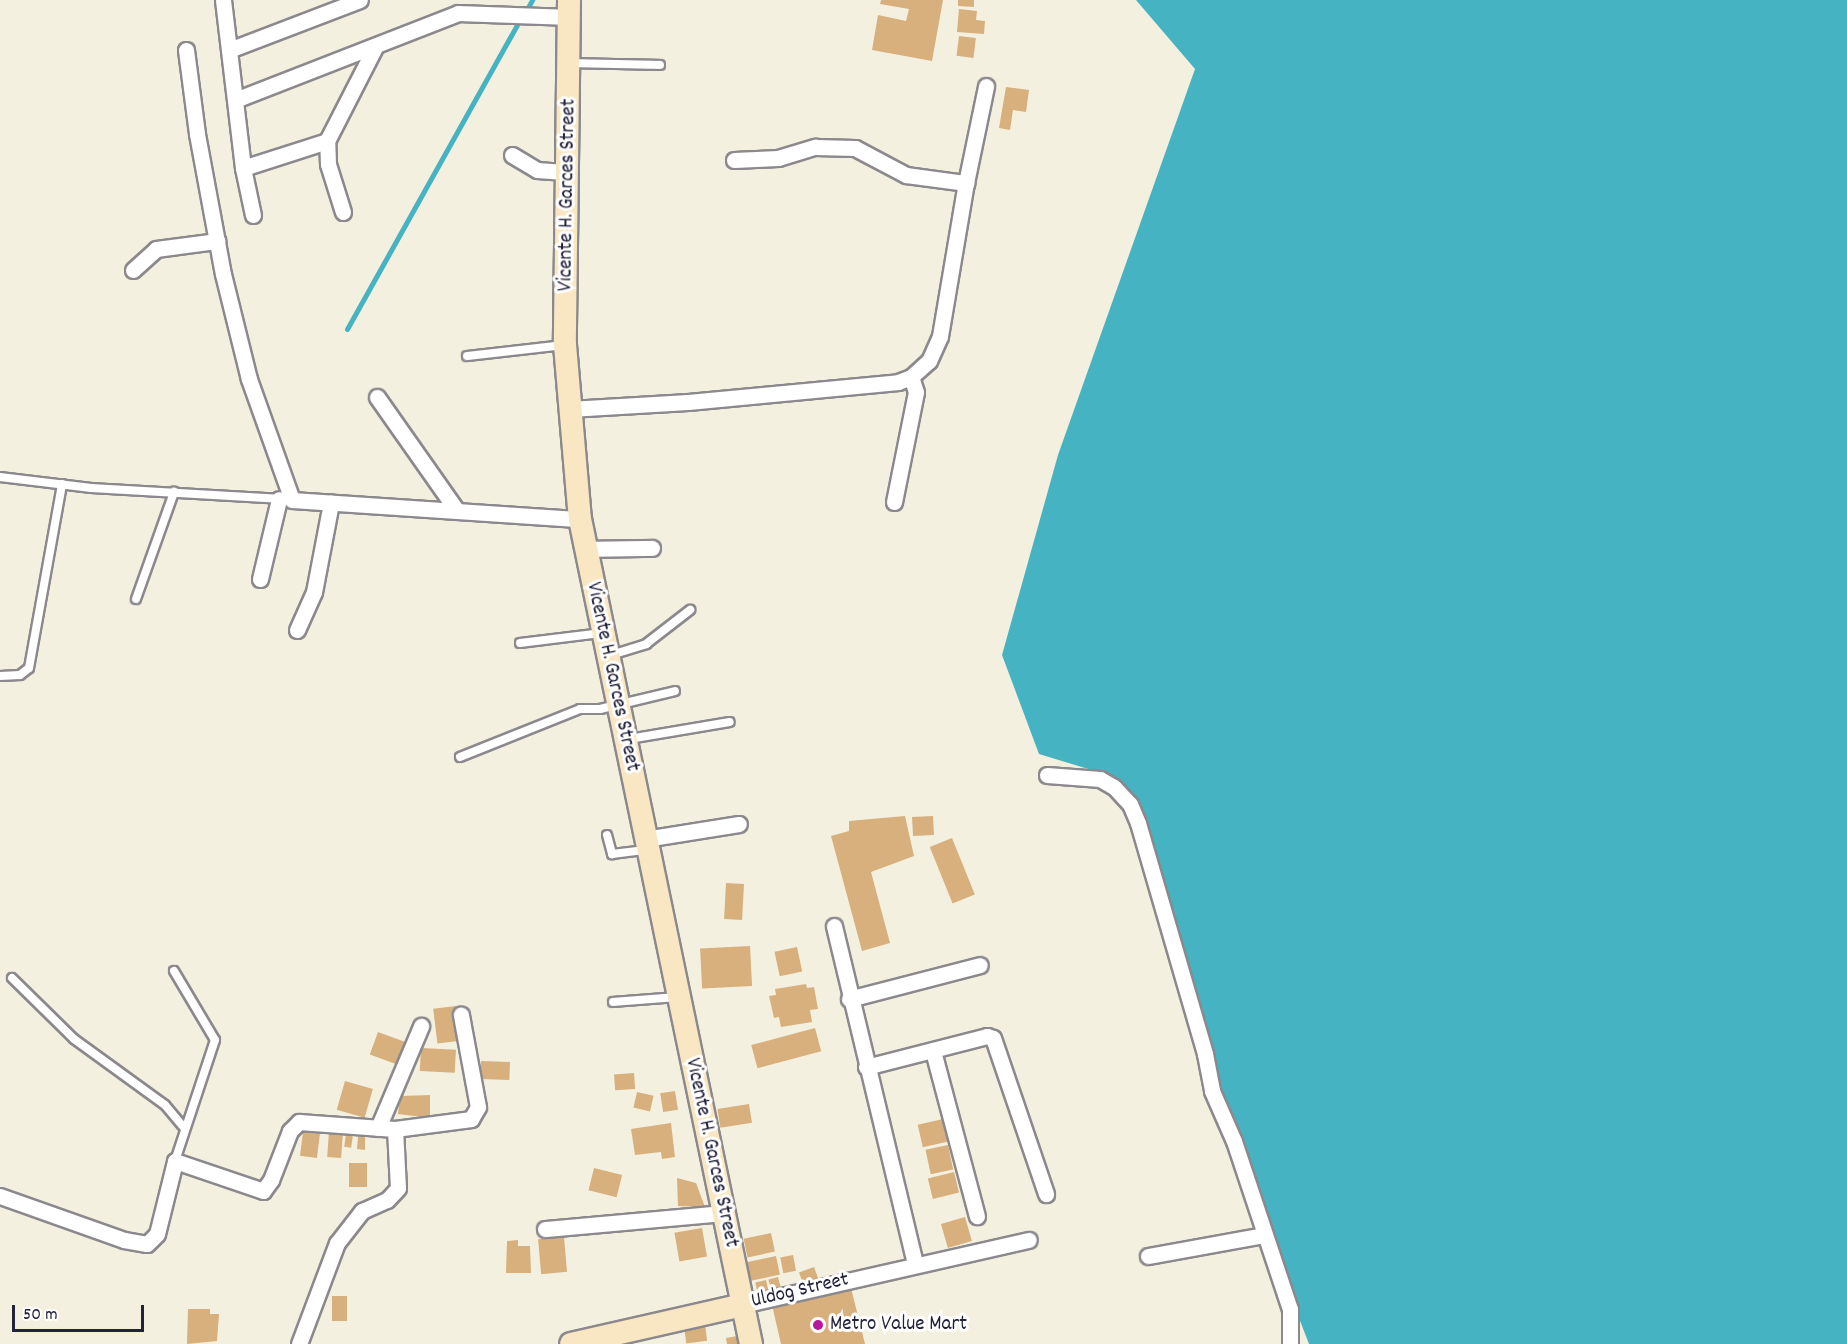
<!DOCTYPE html>
<html>
<head>
<meta charset="utf-8">
<style>
  body { margin:0 }
  #map { position:relative; width:1847px; height:1344px; overflow:hidden; background:#f4f0df; font-family:Dekko,sans-serif }
  div>[style] { position:absolute }
  .water>* { inset:0; background:#45b3c1 }
  .stream>* { height:5px; margin:-2.5px; padding:0 2.5px; transform-origin:2.5px; border-radius:2.5px; background:#45b3c1 }
  .building>* { inset:0; background:#d7b07d; transform-origin:0 0 }
  .roads { filter:drop-shadow(2px 0 #8b898d) drop-shadow(-2px 0 #8b898d) drop-shadow(0 2px #8b898d) drop-shadow(0 -2px #8b898d) }
  .lane>* { height:8px; margin:-4px; padding:0 4px; transform-origin:4px; border-radius:4px; background:#fff }
  .street>* { height:15px; margin:-7.5px; padding:0 7.5px; transform-origin:7.5px; border-radius:7.5px; background:#fff }
  .secondary>* { height:22px; margin:-11px; padding:0 11px; transform-origin:11px; border-radius:11px; background:#f9e7c3 }
  .dots>* { width:16px; height:16px; translate:-50% -50%; box-sizing:border-box; border:3px solid #fff; border-radius:50% }
  span { translate:-50% -50%; white-space:nowrap; text-align:center; line-height:1.15; -webkit-text-stroke:6px #fff; paint-order:stroke }
  .street-label { font-size:21px; color:#22223b }
  .poi-label { font-size:21px; color:#22223b }
  .left { translate:0 -50%; text-align:left }
  .scale { position:absolute; left:12px; top:1305px; width:132px; height:27px; box-sizing:border-box; border:3px solid #22223b; border-top:0; padding-left:8px; font-size:18px; line-height:21px; white-space:nowrap; color:#22223b; -webkit-text-stroke:4px #fff; paint-order:stroke }
</style>
</head>
<body>
<div id="map">
  <div class="water">
    <i style="clip-path:polygon(1136px 0,1847px 0,1847px 1344px,1309px 1344px,1253px 1199px,1239px 1129px,1212px 1083px,1141px 809px,1108px 775px,1039px 754px,1002px 655px,1058px 455px,1195px 69px)"></i>
  </div>
  <div class="stream">
    <i style="left:526px;top:11px;width:13px;rotate:-61deg"></i>
    <i style="left:347px;top:329px;width:348px;rotate:-60.8deg"></i>
  </div>
  <div class="building">
    <i style="clip-path:polygon(881px 0,943px 0,932px 61px,872px 50px,878px 15px,906px 21px,909px 9px,880px 4px)"></i>
    <i style="clip-path:polygon(958px 0,974px 0,974px 7px,958px 6px)"></i>
    <i style="clip-path:polygon(959px 9px,977px 11px,976px 20px,985px 21px,984px 34px,957px 32px)"></i>
    <i style="left:959px;top:36px;width:17px;height:20px;rotate:7deg"></i>
    <i style="clip-path:polygon(1006px 87px,1029px 90px,1026px 112px,1013px 110px,1010px 130px,999px 128px)"></i>
    <i style="clip-path:polygon(905px 816px,914px 856px,871px 872px,890px 943px,862px 951px,831px 836px,849px 831px,849px 821px)"></i>
    <i style="left:933px;top:816px;width:19px;height:21px;rotate:87deg"></i>
    <i style="left:952px;top:838px;width:61px;height:24px;rotate:68deg"></i>
    <i style="left:726px;top:883px;width:18px;height:36px;rotate:3deg"></i>
    <i style="left:750px;top:946px;width:40px;height:50px;rotate:87deg"></i>
    <i style="left:797px;top:947px;width:25px;height:23px;rotate:78deg"></i>
    <i style="clip-path:polygon(806px 984px,807px 988px,814px 987px,818px 1009px,810px 1010px,812px 1022px,781px 1027px,779px 1017px,774px 1018px,769px 996px,776px 995px,775px 989px)"></i>
    <i style="left:456px;top:1006px;width:35px;height:23px;rotate:83deg"></i>
    <i style="left:815px;top:1028px;width:24px;height:66px;rotate:75deg"></i>
    <i style="left:378px;top:1032px;width:29px;height:24px;rotate:20deg"></i>
    <i style="left:421px;top:1048px;width:35px;height:23px;rotate:3deg"></i>
    <i style="left:481px;top:1061px;width:29px;height:18px;rotate:2deg"></i>
    <i style="left:634px;top:1073px;width:16px;height:20px;rotate:86deg"></i>
    <i style="left:345px;top:1081px;width:29px;height:30px;rotate:16deg"></i>
    <i style="left:675px;top:1091px;width:19px;height:15px;rotate:81deg"></i>
    <i style="left:637px;top:1092px;width:17px;height:16px;rotate:13deg"></i>
    <i style="clip-path:polygon(430px 1095px,430px 1118px,398px 1114px,400px 1096px)"></i>
    <i style="left:749px;top:1104px;width:19px;height:32px;rotate:81deg"></i>
    <i style="left:943px;top:1119px;width:23px;height:26px;rotate:77deg"></i>
    <i style="clip-path:polygon(671px 1123px,675px 1157px,662px 1159px,661px 1152px,635px 1155px,631px 1129px)"></i>
    <i style="left:329px;top:1131px;width:14px;height:26px;rotate:4deg"></i>
    <i style="left:303px;top:1132px;width:17px;height:24px;rotate:7deg"></i>
    <i style="left:346px;top:1134px;width:7px;height:13px;rotate:8deg"></i>
    <i style="clip-path:polygon(358px 1137px,365px 1137px,365px 1150px,357px 1149px)"></i>
    <i style="left:948px;top:1145px;width:25px;height:23px;rotate:78deg"></i>
    <i style="left:349px;top:1163px;width:18px;height:24px"></i>
    <i style="left:594px;top:1168px;width:29px;height:23px;rotate:14deg"></i>
    <i style="left:954px;top:1172px;width:21px;height:27px;rotate:76deg"></i>
    <i style="clip-path:polygon(677px 1178px,696px 1183px,705px 1207px,678px 1206px)"></i>
    <i style="left:965px;top:1217px;width:25px;height:25px;rotate:74deg"></i>
    <i style="left:702px;top:1228px;width:29px;height:28px;rotate:80deg"></i>
    <i style="left:771px;top:1233px;width:19px;height:28px;rotate:78deg"></i>
    <i style="left:564px;top:1237px;width:35px;height:26px;rotate:85deg"></i>
    <i style="clip-path:polygon(518px 1240px,518px 1246px,530px 1246px,531px 1273px,506px 1273px,507px 1241px)"></i>
    <i style="left:793px;top:1255px;width:16px;height:13px;rotate:79deg"></i>
    <i style="left:776px;top:1256px;width:19px;height:31px;rotate:78deg"></i>
    <i style="left:814px;top:1267px;width:12px;height:16px;rotate:70deg"></i>
    <i style="left:778px;top:1277px;width:11px;height:10px;rotate:75deg"></i>
    <i style="left:766px;top:1280px;width:13px;height:11px;rotate:77deg"></i>
    <i style="clip-path:polygon(850px 1284px,865px 1344px,781px 1344px,772px 1305px)"></i>
    <i style="left:347px;top:1296px;width:25px;height:15px;rotate:90deg"></i>
    <i style="clip-path:polygon(188px 1309px,210px 1309px,210px 1314px,219px 1314px,217px 1341px,187px 1344px)"></i>
    <i style="left:705px;top:1324px;width:17px;height:21px;rotate:83deg"></i>
    <i style="clip-path:polygon(737px 1336px,738px 1344px,727px 1344px,726px 1338px)"></i>
  </div>
  <div class="roads">
    <div class="lane">
      <i style="left:571px;top:63px;width:89px;rotate:1.3deg"></i>
      <i style="left:467px;top:356px;width:98px;rotate:-6.5deg"></i>
      <i style="left:0;top:477px;width:92px;rotate:6.9deg"></i>
      <i style="left:91px;top:488px;width:188px;rotate:3.3deg"></i>
      <i style="left:136px;top:599px;width:114px;rotate:-70.4deg"></i>
      <i style="left:520px;top:643px;width:83px;rotate:-7deg"></i>
      <i style="left:611px;top:655px;width:37px;rotate:-17deg"></i>
      <i style="left:646px;top:644px;width:56px;rotate:-37.7deg"></i>
      <i style="left:0;top:676px;width:20px;rotate:-3deg"></i>
      <i style="left:20px;top:675px;width:11px;rotate:-38deg"></i>
      <i style="left:29px;top:668px;width:187px;rotate:-79.8deg"></i>
      <i style="left:629px;top:739px;width:102px;rotate:-9.6deg"></i>
      <i style="left:460px;top:757px;width:129px;rotate:-21.8deg"></i>
      <i style="left:580px;top:709px;width:20px"></i>
      <i style="left:600px;top:709px;width:77px;rotate:-13.5deg"></i>
      <i style="left:607px;top:835px;width:20px;rotate:75deg"></i>
      <i style="left:612px;top:854px;width:34px;rotate:-7deg"></i>
      <i style="left:174px;top:971px;width:80px;rotate:59.3deg"></i>
      <i style="left:215px;top:1040px;width:127px;rotate:108.3deg"></i>
      <i style="left:12px;top:978px;width:87px;rotate:44.5deg"></i>
      <i style="left:74px;top:1039px;width:112px;rotate:36deg"></i>
      <i style="left:165px;top:1105px;width:30px;rotate:50deg"></i>
      <i style="left:613px;top:1002px;width:64px;rotate:-4.5deg"></i>
    </div>
    <div class="street">
      <i style="left:223px;top:0;width:169px;rotate:83.2deg"></i>
      <i style="left:243px;top:168px;width:48px;rotate:78deg"></i>
      <i style="left:186px;top:50px;width:85px;rotate:82.5deg"></i>
      <i style="left:197px;top:134px;width:142px;rotate:79.5deg"></i>
      <i style="left:223px;top:274px;width:108px;rotate:76.1deg"></i>
      <i style="left:249px;top:379px;width:128px;rotate:70.4deg"></i>
      <i style="left:292px;top:500px;width:289px;rotate:3.8deg"></i>
      <i style="left:229px;top:50px;width:140px;rotate:-20.9deg"></i>
      <i style="left:235px;top:100px;width:239px;rotate:-21.3deg"></i>
      <i style="left:458px;top:13px;width:112px;rotate:2deg"></i>
      <i style="left:512px;top:155px;width:29px;rotate:31deg"></i>
      <i style="left:537px;top:170px;width:31px;rotate:4deg"></i>
      <i style="left:734px;top:160px;width:44px;rotate:-2.6deg"></i>
      <i style="left:778px;top:158px;width:39px;rotate:-17deg"></i>
      <i style="left:815px;top:147px;width:40px;rotate:1.4deg"></i>
      <i style="left:855px;top:148px;width:58px;rotate:27.9deg"></i>
      <i style="left:906px;top:175px;width:61px;rotate:7.6deg"></i>
      <i style="left:966px;top:183px;width:99px;rotate:-78.3deg"></i>
      <i style="left:243px;top:168px;width:88px;rotate:-17.8deg"></i>
      <i style="left:343px;top:212px;width:50px;rotate:-107.4deg"></i>
      <i style="left:328px;top:164px;width:23px;rotate:-92deg"></i>
      <i style="left:327px;top:141px;width:106px;rotate:-62.9deg"></i>
      <i style="left:133px;top:270px;width:31px;rotate:-42deg"></i>
      <i style="left:156px;top:249px;width:62px;rotate:-7.5deg"></i>
      <i style="left:377px;top:397px;width:139px;rotate:54.9deg"></i>
      <i style="left:569px;top:409px;width:119px;rotate:-3.4deg"></i>
      <i style="left:688px;top:402px;width:211px;rotate:-5.4deg"></i>
      <i style="left:898px;top:382px;width:14px;rotate:-21deg"></i>
      <i style="left:911px;top:377px;width:24px;rotate:-42deg"></i>
      <i style="left:929px;top:361px;width:27px;rotate:-66deg"></i>
      <i style="left:940px;top:336px;width:155px;rotate:-80.4deg"></i>
      <i style="left:894px;top:502px;width:112px;rotate:-78.7deg"></i>
      <i style="left:916px;top:392px;width:16px;rotate:-108deg"></i>
      <i style="left:586px;top:549px;width:66px;rotate:-0.9deg"></i>
      <i style="left:260px;top:579px;width:82px;rotate:-76.6deg"></i>
      <i style="left:297px;top:630px;width:42px;rotate:-65.9deg"></i>
      <i style="left:314px;top:592px;width:91px;rotate:-79.2deg"></i>
      <i style="left:1047px;top:775px;width:53px;rotate:4.3deg"></i>
      <i style="left:1100px;top:779px;width:16px;rotate:30deg"></i>
      <i style="left:1114px;top:787px;width:23px;rotate:47deg"></i>
      <i style="left:1130px;top:804px;width:21px;rotate:67deg"></i>
      <i style="left:1138px;top:823px;width:241px;rotate:73.8deg"></i>
      <i style="left:1205px;top:1054px;width:38px;rotate:79deg"></i>
      <i style="left:1212px;top:1091px;width:55px;rotate:66.3deg"></i>
      <i style="left:1234px;top:1141px;width:177px;rotate:71.6deg"></i>
      <i style="left:1290px;top:1309px;width:35px;rotate:90deg"></i>
      <i style="left:645px;top:839px;width:95px;rotate:-9.1deg"></i>
      <i style="left:834px;top:926px;width:348px;rotate:76.5deg"></i>
      <i style="left:849px;top:999px;width:135px;rotate:-14.5deg"></i>
      <i style="left:933px;top:1051px;width:171px;rotate:75.1deg"></i>
      <i style="left:866px;top:1067px;width:125px;rotate:-14.4deg"></i>
      <i style="left:987px;top:1036px;width:6px;rotate:18deg"></i>
      <i style="left:993px;top:1038px;width:165px;rotate:71.2deg"></i>
      <i style="left:378px;top:1128px;width:111px;rotate:-67.1deg"></i>
      <i style="left:0;top:1196px;width:132px;rotate:19.5deg"></i>
      <i style="left:124px;top:1240px;width:23px;rotate:10deg"></i>
      <i style="left:147px;top:1244px;width:14px;rotate:-45deg"></i>
      <i style="left:157px;top:1234px;width:75px;rotate:-76.1deg"></i>
      <i style="left:175px;top:1161px;width:93px;rotate:18.8deg"></i>
      <i style="left:263px;top:1191px;width:14px;rotate:-54deg"></i>
      <i style="left:271px;top:1180px;width:53px;rotate:-68.8deg"></i>
      <i style="left:290px;top:1131px;width:13px;rotate:-45deg"></i>
      <i style="left:299px;top:1122px;width:96px;rotate:4.2deg"></i>
      <i style="left:395px;top:1129px;width:77px;rotate:-7.5deg"></i>
      <i style="left:471px;top:1119px;width:14px;rotate:-60deg"></i>
      <i style="left:478px;top:1107px;width:94px;rotate:-100.5deg"></i>
      <i style="left:545px;top:1229px;width:180px;rotate:-5.1deg"></i>
      <i style="left:1148px;top:1256px;width:118px;rotate:-10.3deg"></i>
      <i style="left:742px;top:1305px;width:294px;rotate:-12.8deg"></i>
      <i style="left:299px;top:1344px;width:108px;rotate:-69.4deg"></i>
      <i style="left:337px;top:1243px;width:41px;rotate:-52deg"></i>
      <i style="left:362px;top:1211px;width:27px;rotate:-24deg"></i>
      <i style="left:387px;top:1200px;width:16px;rotate:-47deg"></i>
      <i style="left:398px;top:1188px;width:59px;rotate:-92.9deg"></i>
    </div>
    <div class="secondary">
      <i style="left:569px;top:0;width:345px;rotate:90.7deg"></i>
      <i style="left:565px;top:345px;width:175px;rotate:85.1deg"></i>
      <i style="left:580px;top:519px;width:843px;rotate:78.29deg"></i>
      <i style="left:571px;top:1344px;width:175px;rotate:-12.8deg"></i>
    </div>
  </div>
  <div class="dots">
    <i style="left:818px;top:1325px;background:#b5179e"></i>
  </div>
  <div class="street-label">
    <span style="left:568px;top:195px;rotate:-89deg">Vicente H. Garces Street</span>
    <span style="left:612px;top:677px;rotate:78deg">Vicente H. Garces Street</span>
    <span style="left:711px;top:1153px;rotate:78deg">Vicente H. Garces Street</span>
    <span style="left:800px;top:1291px;rotate:-13deg">Uldog Street</span>
  </div>
  <div class="poi-label">
    <span class="left" style="left:830px;top:1325px">Metro Value Mart</span>
  </div>
  <div class="scale">50 m</div>
</div>
</body>
</html>
